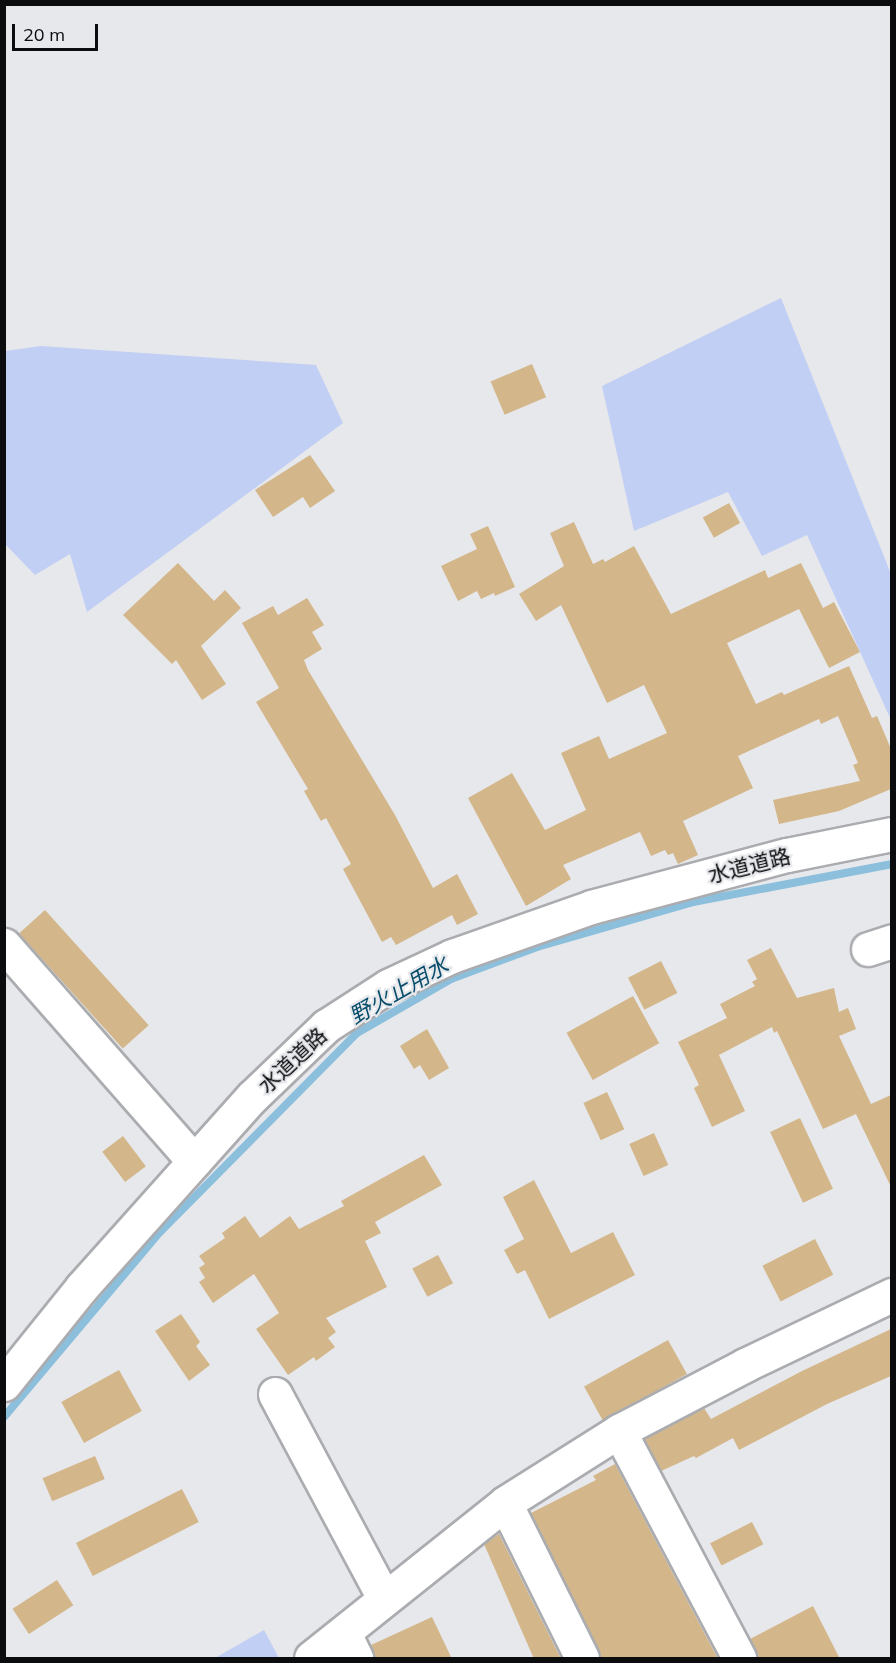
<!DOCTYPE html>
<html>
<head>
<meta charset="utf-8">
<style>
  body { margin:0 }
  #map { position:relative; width:896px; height:1663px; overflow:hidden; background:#e7e8ec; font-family:Mulish,"Noto Sans JP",sans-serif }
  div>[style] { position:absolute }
  .green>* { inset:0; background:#c2cff4 }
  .stream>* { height:8px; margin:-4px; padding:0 4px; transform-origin:4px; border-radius:4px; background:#8bbfdc }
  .building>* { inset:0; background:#d3b689; transform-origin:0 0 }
  .roads { filter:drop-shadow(2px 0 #abacb0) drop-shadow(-2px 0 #abacb0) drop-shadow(0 2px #abacb0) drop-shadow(0 -2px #abacb0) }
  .minor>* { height:33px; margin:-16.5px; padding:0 16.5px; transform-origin:16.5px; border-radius:16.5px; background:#fff }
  span { translate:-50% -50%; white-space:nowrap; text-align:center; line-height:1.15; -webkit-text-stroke:4.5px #e7e8ec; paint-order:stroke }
  .street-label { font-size:21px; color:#0b0c0d }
  .water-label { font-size:22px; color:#064c6a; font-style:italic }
  .frame { position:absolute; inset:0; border:6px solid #0b0c0d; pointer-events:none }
  .scale { position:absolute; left:12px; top:24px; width:86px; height:27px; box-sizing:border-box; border:3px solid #0b0c0d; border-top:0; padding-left:8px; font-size:18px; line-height:21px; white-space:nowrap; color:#0b0c0d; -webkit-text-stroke:4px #e7e8ec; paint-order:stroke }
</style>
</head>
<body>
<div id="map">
  <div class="green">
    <i style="clip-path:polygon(781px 298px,891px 574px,891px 720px,807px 535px,762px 556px,728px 492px,634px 531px,602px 386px)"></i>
    <i style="clip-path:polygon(41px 346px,316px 365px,343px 423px,87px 612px,70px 554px,35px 575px,5px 544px,5px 351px)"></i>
    <i style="clip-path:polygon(264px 1630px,279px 1658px,215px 1658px)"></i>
  </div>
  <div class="stream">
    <i style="left:4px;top:1417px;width:242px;rotate:-49.9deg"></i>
    <i style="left:160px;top:1232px;width:280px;rotate:-45.3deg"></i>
    <i style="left:357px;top:1033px;width:108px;rotate:-29.9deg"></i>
    <i style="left:451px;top:979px;width:92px;rotate:-20.4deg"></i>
    <i style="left:537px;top:947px;width:162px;rotate:-16.1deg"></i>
    <i style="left:693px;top:902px;width:203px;rotate:-10.8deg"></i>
  </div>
  <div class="building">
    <i style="left:532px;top:364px;width:36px;height:45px;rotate:67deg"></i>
    <i style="clip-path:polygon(310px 455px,335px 491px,310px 508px,303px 497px,273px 517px,255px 490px)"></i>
    <i style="left:729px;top:503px;width:23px;height:30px;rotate:61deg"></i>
    <i style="clip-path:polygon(574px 522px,593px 564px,603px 559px,605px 562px,634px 546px,671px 614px,765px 570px,768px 578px,801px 563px,823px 608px,834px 602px,860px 652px,829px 668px,799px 609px,727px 643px,756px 704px,782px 692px,784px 695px,849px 666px,872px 718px,877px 716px,891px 749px,891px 789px,839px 811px,779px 824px,773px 800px,860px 781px,853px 765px,858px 763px,838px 716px,821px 724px,819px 719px,738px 756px,753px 788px,683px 821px,698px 855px,678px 864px,673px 853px,668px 855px,665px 850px,651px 856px,640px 832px,563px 865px,571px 879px,526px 906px,468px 798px,512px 773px,545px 830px,586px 810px,561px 753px,599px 736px,609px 759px,667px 733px,644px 685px,607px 703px,561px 605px,536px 621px,519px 594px,564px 566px,550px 533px)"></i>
    <i style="clip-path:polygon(488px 526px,515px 587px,495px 596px,494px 593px,481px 599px,477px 591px,458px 601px,441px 566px,477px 549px,470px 534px)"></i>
    <i style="clip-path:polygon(178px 563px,214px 601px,225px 590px,241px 608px,201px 646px,226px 684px,202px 700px,176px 660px,172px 664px,123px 615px)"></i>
    <i style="clip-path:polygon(307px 598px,324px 625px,312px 632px,322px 649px,304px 660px,308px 670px,395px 815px,433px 888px,457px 874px,478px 914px,457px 925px,452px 915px,396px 945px,391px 937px,382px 942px,343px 869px,351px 864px,326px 818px,321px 821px,304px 791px,308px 789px,256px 702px,279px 688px,242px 623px,273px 606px,278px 615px)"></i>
    <i style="left:45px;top:910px;width:155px;height:35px;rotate:48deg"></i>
    <i style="clip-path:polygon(771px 948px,797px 998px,834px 988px,839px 1012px,848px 1008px,856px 1029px,839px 1036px,871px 1104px,891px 1095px,891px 1187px,856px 1114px,823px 1129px,777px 1031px,774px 1033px,772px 1027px,719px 1055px,745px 1111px,712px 1127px,694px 1088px,699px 1085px,678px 1042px,727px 1018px,720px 1004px,755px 986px,752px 982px,757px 979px,747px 960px)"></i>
    <i style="left:661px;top:961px;width:36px;height:37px;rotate:63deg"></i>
    <i style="left:633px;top:996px;width:54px;height:76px;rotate:61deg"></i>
    <i style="clip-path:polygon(427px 1029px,449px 1068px,429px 1080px,420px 1065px,414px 1069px,400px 1046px)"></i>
    <i style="left:607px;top:1092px;width:41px;height:26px;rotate:65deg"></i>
    <i style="left:800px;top:1118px;width:78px;height:33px;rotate:65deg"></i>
    <i style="left:654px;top:1133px;width:35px;height:27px;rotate:66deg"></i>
    <i style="left:123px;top:1136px;width:38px;height:26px;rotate:53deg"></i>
    <i style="clip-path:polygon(424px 1155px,442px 1185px,375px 1222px,381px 1233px,365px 1241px,387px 1287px,326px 1318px,336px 1332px,328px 1338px,335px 1347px,316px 1361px,314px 1357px,288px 1375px,256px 1329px,279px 1313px,254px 1274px,213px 1303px,199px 1282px,205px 1278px,199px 1268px,205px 1264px,199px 1256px,225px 1238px,222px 1233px,245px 1216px,260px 1238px,290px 1216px,299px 1229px,344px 1206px,341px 1201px)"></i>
    <i style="clip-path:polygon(534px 1180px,571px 1253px,613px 1232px,635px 1275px,549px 1319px,525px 1270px,517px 1274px,504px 1250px,524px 1239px,503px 1197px)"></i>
    <i style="left:815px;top:1239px;width:40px;height:59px;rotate:63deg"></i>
    <i style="left:438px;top:1255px;width:32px;height:29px;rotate:62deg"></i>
    <i style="clip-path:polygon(181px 1314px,200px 1342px,196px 1346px,210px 1365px,189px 1381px,155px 1331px)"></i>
    <i style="clip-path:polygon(891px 1329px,891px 1376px,827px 1404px,739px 1450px,733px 1438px,696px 1458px,694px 1456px,661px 1471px,644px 1439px,704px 1408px,711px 1419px,802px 1371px)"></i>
    <i style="left:668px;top:1340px;width:39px;height:96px;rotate:61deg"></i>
    <i style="left:119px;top:1370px;width:47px;height:66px;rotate:61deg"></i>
    <i style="left:95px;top:1456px;width:25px;height:57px;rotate:67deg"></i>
    <i style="clip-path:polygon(615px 1464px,718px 1659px,601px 1659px,599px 1650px,531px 1513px,596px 1480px,593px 1476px)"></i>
    <i style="left:182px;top:1489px;width:37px;height:119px;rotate:63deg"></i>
    <i style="left:752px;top:1522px;width:25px;height:47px;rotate:63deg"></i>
    <i style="clip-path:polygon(499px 1534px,561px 1659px,534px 1659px,484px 1544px)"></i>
    <i style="left:57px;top:1580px;width:30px;height:53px;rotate:57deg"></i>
    <i style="clip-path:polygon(813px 1606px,840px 1659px,758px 1659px,750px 1639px)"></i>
    <i style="clip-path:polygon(432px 1617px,452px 1659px,375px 1659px,371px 1645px)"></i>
  </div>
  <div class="roads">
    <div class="minor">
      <i style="left:4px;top:945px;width:288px;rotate:48.7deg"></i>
      <i style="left:868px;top:949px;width:25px;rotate:-18deg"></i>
      <i style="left:4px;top:1384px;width:124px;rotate:-51.2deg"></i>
      <i style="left:82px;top:1287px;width:255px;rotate:-48.2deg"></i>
      <i style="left:252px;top:1097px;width:103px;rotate:-43.8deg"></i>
      <i style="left:326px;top:1026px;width:74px;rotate:-32.8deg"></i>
      <i style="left:388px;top:986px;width:71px;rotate:-25.1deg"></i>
      <i style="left:452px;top:956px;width:147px;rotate:-19.4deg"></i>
      <i style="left:591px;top:907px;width:203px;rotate:-14.9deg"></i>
      <i style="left:787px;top:855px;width:107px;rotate:-11.3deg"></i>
      <i style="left:275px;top:1394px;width:231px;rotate:61.9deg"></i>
      <i style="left:619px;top:1431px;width:257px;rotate:62.1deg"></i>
      <i style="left:505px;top:1503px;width:173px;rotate:63.6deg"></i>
      <i style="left:344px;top:1633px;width:28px;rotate:64deg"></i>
      <i style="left:311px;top:1658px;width:248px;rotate:-38.6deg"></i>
      <i style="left:505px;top:1503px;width:135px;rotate:-32.3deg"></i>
      <i style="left:619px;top:1431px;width:142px;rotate:-27.6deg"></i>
      <i style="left:745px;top:1365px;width:163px;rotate:-25.5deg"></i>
    </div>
  </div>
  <div class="street-label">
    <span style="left:749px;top:865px;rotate:-14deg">水道道路</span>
    <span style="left:292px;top:1060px;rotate:-43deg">水道道路</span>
  </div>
  <div class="water-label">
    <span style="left:399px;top:991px;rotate:-30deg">野火止用水</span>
  </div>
  <div class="frame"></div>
  <div class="scale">20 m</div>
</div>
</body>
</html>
